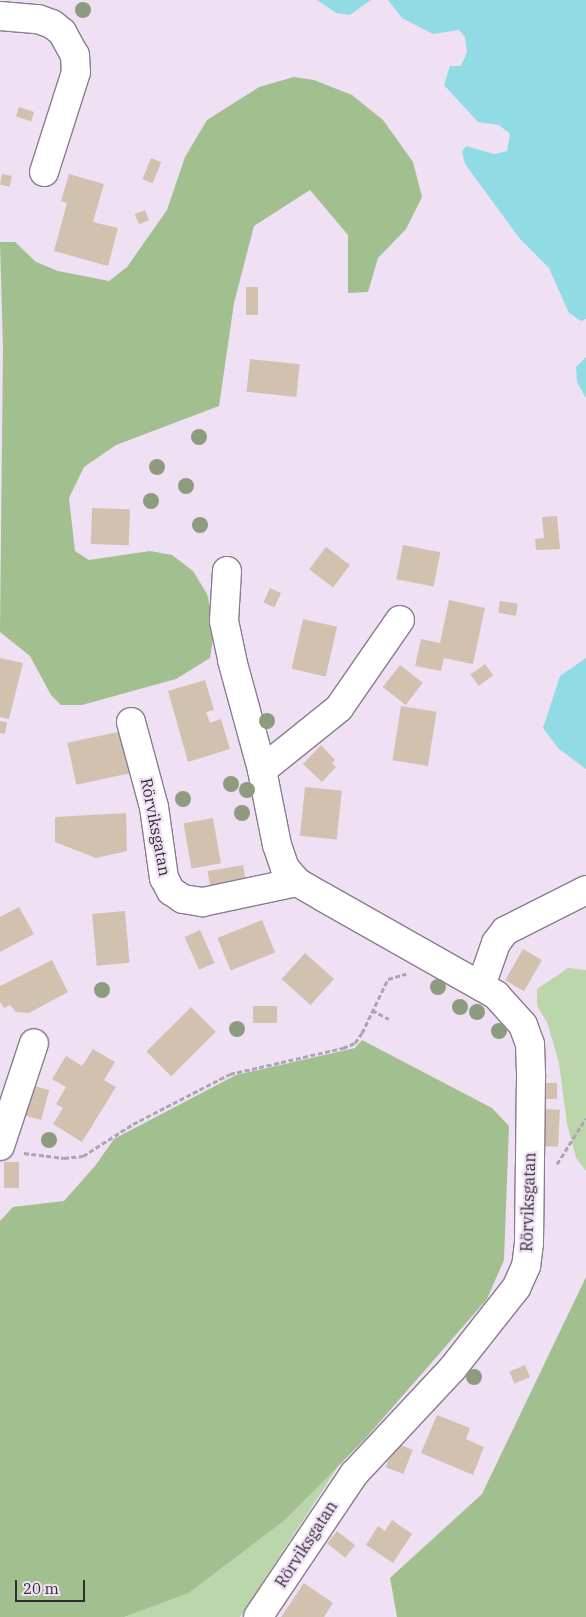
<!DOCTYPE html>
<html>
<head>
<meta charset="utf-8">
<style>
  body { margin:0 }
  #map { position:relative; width:586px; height:1617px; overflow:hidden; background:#efe0f4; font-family:"IBM Plex Serif",serif }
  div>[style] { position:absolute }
  .green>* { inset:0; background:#bbd6ab }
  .forest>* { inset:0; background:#a1bf8f }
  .water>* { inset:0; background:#91dce4 }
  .building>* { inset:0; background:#d3c1b0; transform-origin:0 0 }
  .path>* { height:3px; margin-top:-1.5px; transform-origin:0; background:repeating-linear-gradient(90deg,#aea3b2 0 5px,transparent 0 7.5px) }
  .roads { filter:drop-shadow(1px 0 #897c8d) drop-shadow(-1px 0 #897c8d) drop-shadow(0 1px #897c8d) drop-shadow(0 -1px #897c8d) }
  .minor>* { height:28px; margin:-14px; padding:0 14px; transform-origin:14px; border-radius:14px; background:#fff }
  .trees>* { width:16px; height:16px; margin:-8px; border-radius:50%; background:#8d9b7f }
  span { translate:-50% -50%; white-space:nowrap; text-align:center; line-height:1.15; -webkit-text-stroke:4.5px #efe0f4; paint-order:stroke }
  .street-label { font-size:16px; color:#312c33 }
  .scale { position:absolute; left:15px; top:1580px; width:70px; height:22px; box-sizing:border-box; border:2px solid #312c33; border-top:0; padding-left:6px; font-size:15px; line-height:18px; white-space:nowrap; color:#312c33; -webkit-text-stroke:4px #efe0f4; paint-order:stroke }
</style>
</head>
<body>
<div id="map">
  <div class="green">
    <i style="clip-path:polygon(568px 968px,586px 970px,586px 1171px,576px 1158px,567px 1124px,559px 1063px,547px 1022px,537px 1006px,537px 989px)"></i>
    <i style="clip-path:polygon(339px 1465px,240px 1617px,124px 1617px,189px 1593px,285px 1520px)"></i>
  </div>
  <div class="forest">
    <i style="clip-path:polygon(294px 77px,314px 80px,352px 95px,383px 120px,413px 162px,422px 197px,406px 229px,378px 258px,368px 292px,348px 293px,348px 235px,310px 190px,254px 226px,234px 303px,219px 406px,116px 445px,84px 467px,69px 498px,75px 551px,89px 560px,150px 551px,172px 555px,193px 571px,207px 594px,215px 625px,210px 658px,176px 679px,82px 705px,61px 705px,51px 695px,30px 656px,0 632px,3px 349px,0 242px,15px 242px,36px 262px,58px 271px,109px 281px,127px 267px,167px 210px,185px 157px,207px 120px,259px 87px)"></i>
    <i style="clip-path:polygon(362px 1040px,492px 1108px,509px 1126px,504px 1260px,487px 1299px,364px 1440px,285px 1520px,189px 1593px,124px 1617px,0 1617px,0 1221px,13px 1207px,64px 1201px,95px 1166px,114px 1139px,236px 1075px,355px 1048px)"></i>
    <i style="clip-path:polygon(586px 1277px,586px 1617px,397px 1617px,390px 1578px,482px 1494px)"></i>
  </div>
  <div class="water">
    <i style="clip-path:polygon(317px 0,371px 0,350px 15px,336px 13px)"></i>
    <i style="clip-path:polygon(388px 0,586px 0,586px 319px,581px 321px,569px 313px,549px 268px,520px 239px,465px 164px,462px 152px,466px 146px,494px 154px,507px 151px,510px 134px,499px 125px,478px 122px,444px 85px,450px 66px,461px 66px,467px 52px,465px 37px,459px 30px,433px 34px,402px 18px)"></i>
    <i style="clip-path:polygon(586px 357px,586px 398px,577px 382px,576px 367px)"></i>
    <i style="clip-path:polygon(586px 658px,586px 769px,558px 748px,543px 728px,560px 676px)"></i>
  </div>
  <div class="building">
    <i style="left:19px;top:107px;width:16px;height:10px;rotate:18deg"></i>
    <i style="left:151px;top:158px;width:11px;height:23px;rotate:22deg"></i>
    <i style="left:2px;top:174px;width:10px;height:11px;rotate:11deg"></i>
    <i style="clip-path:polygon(69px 174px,104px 184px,93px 222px,118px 228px,108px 266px,54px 251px,67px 203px,61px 201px)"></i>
    <i style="left:145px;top:210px;width:11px;height:11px;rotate:68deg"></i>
    <i style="left:246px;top:287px;width:12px;height:28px"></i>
    <i style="left:250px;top:359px;width:50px;height:33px;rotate:6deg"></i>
    <i style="left:92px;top:508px;width:38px;height:36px;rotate:2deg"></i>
    <i style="clip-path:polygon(557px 516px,560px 549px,536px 550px,535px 539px,544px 538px,542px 517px)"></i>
    <i style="left:403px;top:545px;width:38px;height:35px;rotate:11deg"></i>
    <i style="left:326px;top:547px;width:30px;height:28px;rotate:37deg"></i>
    <i style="left:270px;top:588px;width:12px;height:16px;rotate:24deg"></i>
    <i style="clip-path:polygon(449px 600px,485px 608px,473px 664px,444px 658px,441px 671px,415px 666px,421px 639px,440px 643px)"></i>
    <i style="left:500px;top:601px;width:18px;height:12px;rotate:9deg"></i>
    <i style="left:303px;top:619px;width:35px;height:51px;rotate:13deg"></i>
    <i style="clip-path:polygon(0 658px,23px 663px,9px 719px,0 717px)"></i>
    <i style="left:485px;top:664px;width:14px;height:18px;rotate:54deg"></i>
    <i style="left:400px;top:665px;width:29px;height:28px;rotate:38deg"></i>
    <i style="clip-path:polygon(205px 680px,214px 710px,206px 712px,210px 723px,221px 719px,230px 749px,188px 762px,168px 691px)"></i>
    <i style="left:401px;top:706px;width:36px;height:55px;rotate:9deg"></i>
    <i style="clip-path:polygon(0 721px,7px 722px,5px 734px,0 733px)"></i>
    <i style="left:127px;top:730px;width:43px;height:61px;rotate:78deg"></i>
    <i style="clip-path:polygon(321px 745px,335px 760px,332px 763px,336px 767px,322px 782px,303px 764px)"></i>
    <i style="left:305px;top:787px;width:37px;height:49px;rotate:6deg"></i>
    <i style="clip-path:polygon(126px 813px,127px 851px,96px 858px,55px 842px,55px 817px)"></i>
    <i style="left:213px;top:818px;width:46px;height:30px;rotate:80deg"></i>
    <i style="left:243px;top:865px;width:17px;height:36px;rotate:80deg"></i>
    <i style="clip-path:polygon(19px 907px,34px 934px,0 952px,0 917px)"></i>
    <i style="left:125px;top:911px;width:52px;height:33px;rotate:85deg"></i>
    <i style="left:262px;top:920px;width:35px;height:48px;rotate:68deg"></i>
    <i style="left:200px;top:930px;width:36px;height:17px;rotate:66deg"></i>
    <i style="left:523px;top:949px;width:22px;height:36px;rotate:30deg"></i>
    <i style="left:305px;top:953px;width:39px;height:35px;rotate:42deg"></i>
    <i style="clip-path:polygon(52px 960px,68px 992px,29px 1013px,16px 1012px,10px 1005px,4px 1008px,0 1002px,0 986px)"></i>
    <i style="left:253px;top:1006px;width:24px;height:17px"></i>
    <i style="left:191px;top:1007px;width:35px;height:63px;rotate:45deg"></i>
    <i style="clip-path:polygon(93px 1049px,115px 1062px,104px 1080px,116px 1087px,82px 1142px,53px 1124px,63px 1108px,56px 1104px,66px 1087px,52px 1079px,66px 1056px,82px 1066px)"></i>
    <i style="left:545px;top:1083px;width:12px;height:16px"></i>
    <i style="left:27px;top:1084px;width:23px;height:31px;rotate:15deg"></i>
    <i style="left:543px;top:1109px;width:17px;height:37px;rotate:3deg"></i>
    <i style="left:4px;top:1162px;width:15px;height:26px"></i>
    <i style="left:525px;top:1365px;width:13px;height:17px;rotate:67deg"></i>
    <i style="clip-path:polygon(437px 1415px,470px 1428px,466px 1439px,484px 1447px,473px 1475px,421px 1453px)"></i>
    <i style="left:395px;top:1443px;width:19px;height:26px;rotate:21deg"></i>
    <i style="clip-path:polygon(392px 1520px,412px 1534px,393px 1563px,366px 1545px,378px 1526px,385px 1531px)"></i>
    <i style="left:337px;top:1531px;width:23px;height:16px;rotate:38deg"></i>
    <i style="clip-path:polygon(304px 1583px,333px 1603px,324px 1617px,281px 1617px)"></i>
  </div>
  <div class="path">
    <i style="left:372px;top:1010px;width:19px;rotate:28deg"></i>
    <i style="left:24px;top:1153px;width:40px;rotate:7.1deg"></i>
    <i style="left:64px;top:1158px;width:19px;rotate:-6deg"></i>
    <i style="left:83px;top:1156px;width:59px;rotate:-32.6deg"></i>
    <i style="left:133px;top:1124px;width:109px;rotate:-27.3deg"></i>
    <i style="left:230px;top:1074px;width:116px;rotate:-13deg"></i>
    <i style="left:343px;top:1048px;width:13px;rotate:-23deg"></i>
    <i style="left:355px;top:1043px;width:12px;rotate:-55deg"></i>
    <i style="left:362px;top:1033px;width:60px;rotate:-64.3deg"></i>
    <i style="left:388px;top:979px;width:19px;rotate:-16deg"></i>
    <i style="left:557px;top:1164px;width:54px;rotate:-57.8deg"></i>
  </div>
  <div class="roads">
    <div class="minor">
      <i style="left:0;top:16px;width:38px;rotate:5deg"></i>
      <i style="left:38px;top:19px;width:15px;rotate:20deg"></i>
      <i style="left:52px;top:24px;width:13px;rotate:39deg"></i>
      <i style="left:62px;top:32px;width:26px;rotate:61deg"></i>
      <i style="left:75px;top:55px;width:17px;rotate:87deg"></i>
      <i style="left:76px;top:72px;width:105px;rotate:107.7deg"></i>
      <i style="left:227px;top:571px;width:50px;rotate:93.4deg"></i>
      <i style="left:224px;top:621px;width:40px;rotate:78deg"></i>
      <i style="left:232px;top:660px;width:114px;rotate:74.7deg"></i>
      <i style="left:262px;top:770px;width:76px;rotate:78.7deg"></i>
      <i style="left:277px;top:845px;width:24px;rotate:71deg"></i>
      <i style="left:285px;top:868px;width:18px;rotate:49deg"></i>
      <i style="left:297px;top:882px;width:30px;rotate:30deg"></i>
      <i style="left:323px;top:897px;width:199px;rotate:29.5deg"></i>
      <i style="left:496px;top:995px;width:40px;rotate:48deg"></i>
      <i style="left:523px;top:1025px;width:20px;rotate:70deg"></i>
      <i style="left:530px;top:1044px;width:33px;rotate:88deg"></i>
      <i style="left:531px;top:1077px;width:166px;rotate:90.7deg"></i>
      <i style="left:529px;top:1243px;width:23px;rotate:97deg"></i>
      <i style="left:526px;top:1266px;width:24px;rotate:114deg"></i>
      <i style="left:516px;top:1288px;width:103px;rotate:128.3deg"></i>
      <i style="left:452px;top:1369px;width:144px;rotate:133deg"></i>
      <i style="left:354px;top:1474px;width:172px;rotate:123.9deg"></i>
      <i style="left:131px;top:722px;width:88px;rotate:74.9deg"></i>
      <i style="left:154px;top:807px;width:72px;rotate:82deg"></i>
      <i style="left:164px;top:878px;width:15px;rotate:62deg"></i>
      <i style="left:171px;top:891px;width:14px;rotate:34deg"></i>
      <i style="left:183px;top:899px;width:20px;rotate:9deg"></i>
      <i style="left:203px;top:902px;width:96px;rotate:-12deg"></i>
      <i style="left:262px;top:770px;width:99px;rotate:-38.8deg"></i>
      <i style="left:339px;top:708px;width:107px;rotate:-55.3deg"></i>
      <i style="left:481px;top:986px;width:46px;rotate:-70.8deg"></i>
      <i style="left:496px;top:943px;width:15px;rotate:-53deg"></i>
      <i style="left:505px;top:931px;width:91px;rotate:-26.8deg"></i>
      <i style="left:0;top:1146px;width:108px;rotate:-71.7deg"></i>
    </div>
  </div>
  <div class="trees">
    <i style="left:83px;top:10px"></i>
    <i style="left:199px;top:437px"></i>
    <i style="left:157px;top:467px"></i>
    <i style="left:186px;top:486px"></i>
    <i style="left:151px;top:501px"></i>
    <i style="left:200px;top:525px"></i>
    <i style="left:267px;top:721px"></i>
    <i style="left:231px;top:784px"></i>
    <i style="left:247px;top:790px"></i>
    <i style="left:183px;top:799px"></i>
    <i style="left:242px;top:813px"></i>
    <i style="left:438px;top:987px"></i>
    <i style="left:102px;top:990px"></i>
    <i style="left:460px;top:1007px"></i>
    <i style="left:477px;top:1012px"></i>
    <i style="left:237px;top:1029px"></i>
    <i style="left:499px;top:1031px"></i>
    <i style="left:49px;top:1140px"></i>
    <i style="left:474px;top:1377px"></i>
  </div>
  <div class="street-label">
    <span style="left:156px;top:827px;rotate:79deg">Rörviksgatan</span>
    <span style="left:528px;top:1202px;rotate:-88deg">Rörviksgatan</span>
    <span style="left:306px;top:1544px;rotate:-57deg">Rörviksgatan</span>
  </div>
  <div class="scale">20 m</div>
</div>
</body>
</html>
